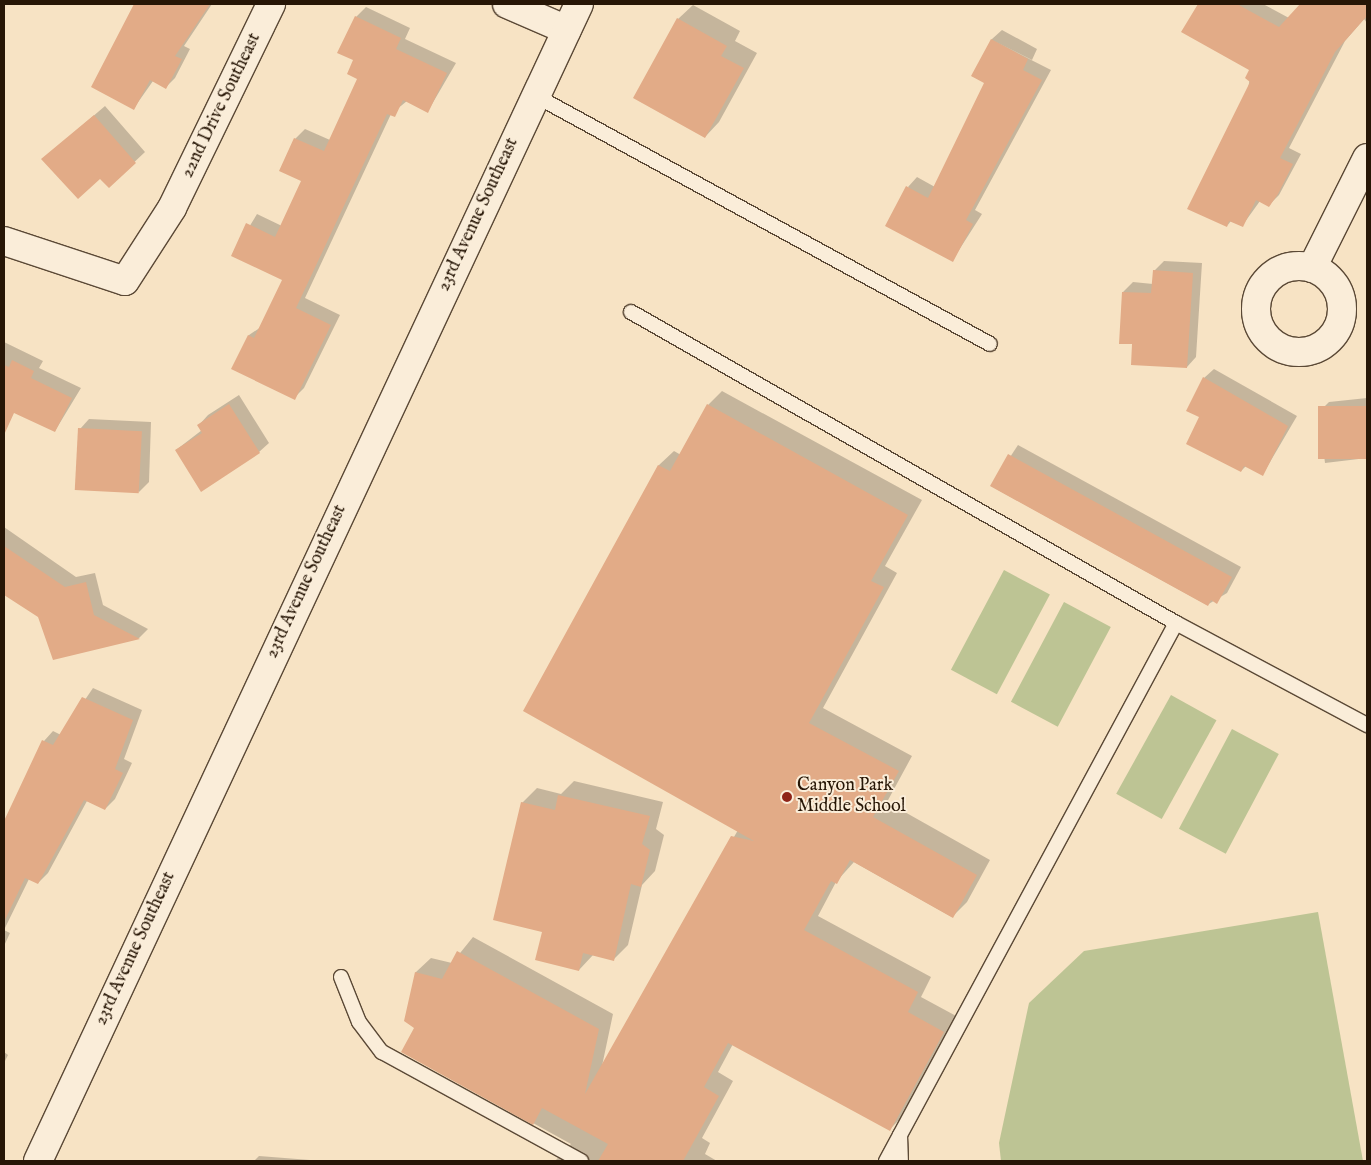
<!DOCTYPE html>
<html>
<head>
<meta charset="utf-8">
<style>
  body { margin:0 }
  #map { position:relative; width:1371px; height:1165px; overflow:hidden; background:#f7e3c4; font-family:"IM FELL English",serif }
  div>[style] { position:absolute }
  .green>* { inset:0; background:#bdc494; transform-origin:0 0 }
  .shadow>* { inset:0; background:#0003 }
  .building>* { inset:0; background:#e2ab87; transform-origin:0 0 }
  .roads { filter:drop-shadow(1px 0 #5b4936) drop-shadow(-1px 0 #5b4936) drop-shadow(0 1px #5b4936) drop-shadow(0 -1px #5b4936) }
  .service>* { height:14px; margin:-7px; padding:0 7px; transform-origin:7px; border-radius:7px; background:#faedd9 }
  .minor>* { height:28px; margin:-14px; padding:0 14px; transform-origin:14px; border-radius:14px; background:#faedd9 }
  .minor>.ring { margin:-14px; padding:0; box-sizing:content-box; background:none; border:28px solid #faedd9; border-radius:50% }
  .dots>* { width:14px; height:14px; translate:-50% -50%; box-sizing:border-box; border:2px solid #faedd9; border-radius:50% }
  span { translate:-50% -50%; white-space:nowrap; text-align:center; line-height:1.15; -webkit-text-stroke:4px #faedd9; paint-order:stroke }
  .street-label { font-size:18px; color:#271606 }
  .poi-label { font-size:18px; color:#271606 }
  .left { translate:0 -50%; text-align:left }
  .frame { position:absolute; inset:0; border:5px solid #271606; pointer-events:none }
</style>
</head>
<body>
<div id="map">
  <div class="green">
    <i style="left:1004px;top:570px;width:52px;height:113px;rotate:28deg"></i>
    <i style="left:1064px;top:602px;width:53px;height:113px;rotate:28deg"></i>
    <i style="left:1171px;top:695px;width:52px;height:113px;rotate:29deg"></i>
    <i style="left:1232px;top:729px;width:53px;height:113px;rotate:28deg"></i>
    <i style="clip-path:polygon(1318px 912px,1363px 1161px,1001px 1161px,999px 1143px,1029px 1003px,1084px 951px)"></i>
  </div>
  <div class="shadow">
    <i style="clip-path:polygon(144px 4px,212px 4px,184px 46px,190px 49px,175px 78px,166px 87px,153px 81px,134px 108px,116px 41px)"></i>
    <i style="clip-path:polygon(1199px 4px,1263px 4px,1289px 18px,1301px 4px,1367px 4px,1367px 23px,1364px 19px,1345px 41px,1289px 148px,1301px 154px,1279px 195px,1269px 205px,1260px 201px,1242px 226px,1231px 221px,1227px 226px,1251px 70px,1183px 32px)"></i>
    <i style="clip-path:polygon(693px 5px,740px 31px,735px 41px,757px 53px,719px 122px,705px 137px,678px 19px)"></i>
    <i style="clip-path:polygon(366px 7px,410px 28px,405px 39px,456px 63px,428px 111px,407px 101px,391px 114px,305px 298px,340px 315px,304px 388px,294px 398px,233px 368px,249px 335px,261px 327px,284px 279px,232px 255px,257px 214px,282px 226px,303px 181px,295px 139px,305px 129px,330px 140px,359px 78px,356px 17px)"></i>
    <i style="clip-path:polygon(1002px 30px,1037px 49px,1032px 60px,994px 41px,1051px 70px,975px 210px,982px 214px,952px 261px,908px 187px,917px 177px,935px 187px,986px 83px,972px 76px,992px 39px)"></i>
    <i style="clip-path:polygon(105px 106px,145px 152px,109px 186px,100px 177px,43px 159px)"></i>
    <i style="clip-path:polygon(1164px 261px,1202px 263px,1196px 357px,1187px 367px,1134px 343px,1123px 292px,1133px 282px,1153px 284px,1154px 271px)"></i>
    <i style="clip-path:polygon(4px 342px,43px 361px,39px 368px,81px 388px,55px 431px,4px 406px)"></i>
    <i style="clip-path:polygon(1214px 369px,1297px 416px,1263px 474px,1246px 466px,1241px 471px,1201px 417px,1204px 378px)"></i>
    <i style="clip-path:polygon(722px 391px,922px 500px,885px 566px,897px 573px,823px 708px,912px 756px,887px 802px,990px 860px,967px 902px,952px 917px,854px 862px,836px 882px,818px 916px,931px 977px,921px 997px,958px 1017px,904px 1115px,890px 1129px,733px 1044px,718px 1072px,733px 1081px,702px 1138px,710px 1143px,705px 1154px,717px 1161px,555px 1161px,571px 1144px,403px 1051px,416px 1027px,416px 972px,431px 958px,452px 963px,473px 937px,613px 1014px,602px 1066px,738px 830px,525px 711px,659px 465px,674px 451px,681px 455px,708px 405px)"></i>
    <i style="clip-path:polygon(239px 395px,269px 443px,259px 452px,176px 450px,202px 430px,199px 425px,208px 415px)"></i>
    <i style="clip-path:polygon(1367px 398px,1367px 458px,1325px 463px,1319px 412px,1329px 402px)"></i>
    <i style="clip-path:polygon(89px 419px,151px 422px,149px 482px,139px 492px,80px 429px)"></i>
    <i style="clip-path:polygon(1018px 445px,1241px 567px,1227px 593px,1207px 605px,991px 486px)"></i>
    <i style="clip-path:polygon(4px 527px,76px 577px,95px 573px,103px 605px,148px 629px,139px 638px,54px 658px,39px 616px,4px 593px)"></i>
    <i style="clip-path:polygon(93px 688px,142px 710px,124px 759px,132px 763px,115px 799px,105px 809px,87px 801px,48px 873px,38px 883px,29px 879px,4px 930px,10px 933px,4px 946px,4px 830px,44px 741px,53px 731px,61px 735px)"></i>
    <i style="clip-path:polygon(574px 781px,663px 802px,656px 829px,664px 835px,655px 871px,642px 885px,628px 945px,614px 959px,593px 955px,579px 970px,543px 931px,522px 803px,537px 788px,561px 794px)"></i>
    <i style="clip-path:polygon(4px 1052px,8px 1055px,4px 1063px)"></i>
    <i style="clip-path:polygon(259px 1156px,323px 1161px,254px 1161px)"></i>
  </div>
  <div class="building">
    <i style="clip-path:polygon(134px 4px,210px 4px,175px 56px,182px 59px,166px 89px,150px 80px,134px 110px,91px 87px)"></i>
    <i style="clip-path:polygon(1198px 4px,1237px 4px,1279px 27px,1300px 4px,1367px 4px,1367px 16px,1335px 52px,1280px 158px,1293px 164px,1278px 194px,1269px 207px,1256px 200px,1243px 227px,1229px 221px,1227px 227px,1187px 209px,1250px 82px,1245px 78px,1249px 70px,1181px 32px)"></i>
    <i style="clip-path:polygon(355px 16px,401px 38px,396px 49px,447px 73px,428px 113px,403px 100px,395px 117px,387px 114px,296px 308px,331px 325px,295px 400px,231px 369px,248px 335px,254px 338px,282px 280px,231px 256px,246px 223px,275px 237px,301px 181px,279px 171px,294px 138px,324px 151px,357px 79px,347px 74px,353px 60px,337px 53px)"></i>
    <i style="clip-path:polygon(677px 18px,727px 46px,721px 56px,744px 68px,705px 138px,633px 98px)"></i>
    <i style="clip-path:polygon(991px 39px,1028px 59px,1023px 70px,1042px 80px,966px 220px,973px 224px,953px 262px,885px 226px,906px 186px,928px 198px,984px 83px,971px 76px)"></i>
    <i style="clip-path:polygon(94px 115px,136px 163px,109px 188px,100px 179px,78px 199px,41px 159px)"></i>
    <i style="clip-path:polygon(1153px 270px,1193px 273px,1187px 368px,1131px 365px,1132px 344px,1119px 344px,1122px 292px,1151px 293px)"></i>
    <i style="clip-path:polygon(12px 360px,34px 371px,31px 378px,72px 398px,55px 432px,14px 413px,4px 435px,4px 365px,9px 367px)"></i>
    <i style="clip-path:polygon(1203px 377px,1288px 426px,1263px 476px,1244px 466px,1241px 472px,1186px 444px,1199px 417px,1186px 411px)"></i>
    <i style="clip-path:polygon(229px 404px,260px 453px,201px 492px,175px 450px,202px 433px,197px 425px)"></i>
    <i style="clip-path:polygon(707px 404px,908px 515px,871px 581px,884px 587px,809px 723px,899px 771px,873px 817px,977px 875px,953px 918px,850px 860px,837px 884px,831px 881px,804px 930px,918px 992px,908px 1012px,944px 1032px,890px 1131px,728px 1043px,704px 1087px,719px 1096px,683px 1161px,598px 1161px,608px 1144px,542px 1108px,533px 1125px,401px 1052px,414px 1028px,404px 1021px,415px 972px,442px 979px,457px 951px,599px 1029px,585px 1094px,731px 836px,754px 841px,523px 711px,658px 465px,670px 471px)"></i>
    <i style="left:1367px;top:406px;width:53px;height:49px;rotate:90deg"></i>
    <i style="left:78px;top:428px;width:64px;height:62px;rotate:3deg"></i>
    <i style="clip-path:polygon(1008px 454px,1232px 577px,1217px 604px,1211px 600px,1208px 606px,990px 486px)"></i>
    <i style="clip-path:polygon(4px 546px,65px 587px,86px 582px,94px 615px,140px 639px,53px 660px,38px 617px,4px 595px)"></i>
    <i style="clip-path:polygon(82px 697px,133px 720px,115px 769px,123px 773px,105px 810px,84px 800px,38px 884px,25px 878px,4px 922px,4px 821px,42px 740px,53px 745px)"></i>
    <i style="clip-path:polygon(558px 795px,650px 816px,642px 844px,650px 850px,641px 887px,631px 884px,614px 961px,583px 953px,579px 971px,535px 960px,542px 932px,493px 920px,521px 802px,555px 810px)"></i>
  </div>
  <div class="roads">
    <div class="service">
      <i style="left:536px;top:96px;width:517px;rotate:28.65deg"></i>
      <i style="left:631px;top:312px;width:627px;rotate:29.71deg"></i>
      <i style="left:1176px;top:623px;width:217px;rotate:28.1deg"></i>
      <i style="left:341px;top:977px;width:48px;rotate:68.2deg"></i>
      <i style="left:359px;top:1022px;width:38px;rotate:53deg"></i>
      <i style="left:382px;top:1052px;width:227px;rotate:28.7deg"></i>
      <i style="left:900px;top:1135px;width:26px;rotate:88deg"></i>
      <i style="left:886px;top:1161px;width:611px;rotate:-61.67deg"></i>
    </div>
    <div class="minor">
      <i style="left:507px;top:4px;width:65px;rotate:23.4deg"></i>
      <i style="left:4px;top:241px;width:127px;rotate:18.3deg"></i>
      <i style="left:125px;top:281px;width:87px;rotate:-57.2deg"></i>
      <i style="left:172px;top:208px;width:227px;rotate:-64.1deg"></i>
      <i class="ring" style="left:1256px;top:266px;width:58px;height:58px"></i>
      <i style="left:1312px;top:268px;width:123px;rotate:-63.4deg"></i>
      <i style="left:38px;top:1161px;width:1277px;rotate:-64.94deg"></i>
    </div>
  </div>
  <div class="dots">
    <i style="left:787px;top:797px;background:#8f2418"></i>
  </div>
  <div class="street-label">
    <span style="left:222px;top:106px;rotate:-64deg">22nd Drive Southeast</span>
    <span style="left:479px;top:215px;rotate:-65deg">23rd Avenue Southeast</span>
    <span style="left:307px;top:582px;rotate:-65deg">23rd Avenue Southeast</span>
    <span style="left:136px;top:949px;rotate:-65deg">23rd Avenue Southeast</span>
  </div>
  <div class="poi-label">
    <span class="left" style="left:797px;top:797px">Canyon Park<br>Middle School</span>
  </div>
  <div class="frame"></div>
</div>
</body>
</html>
